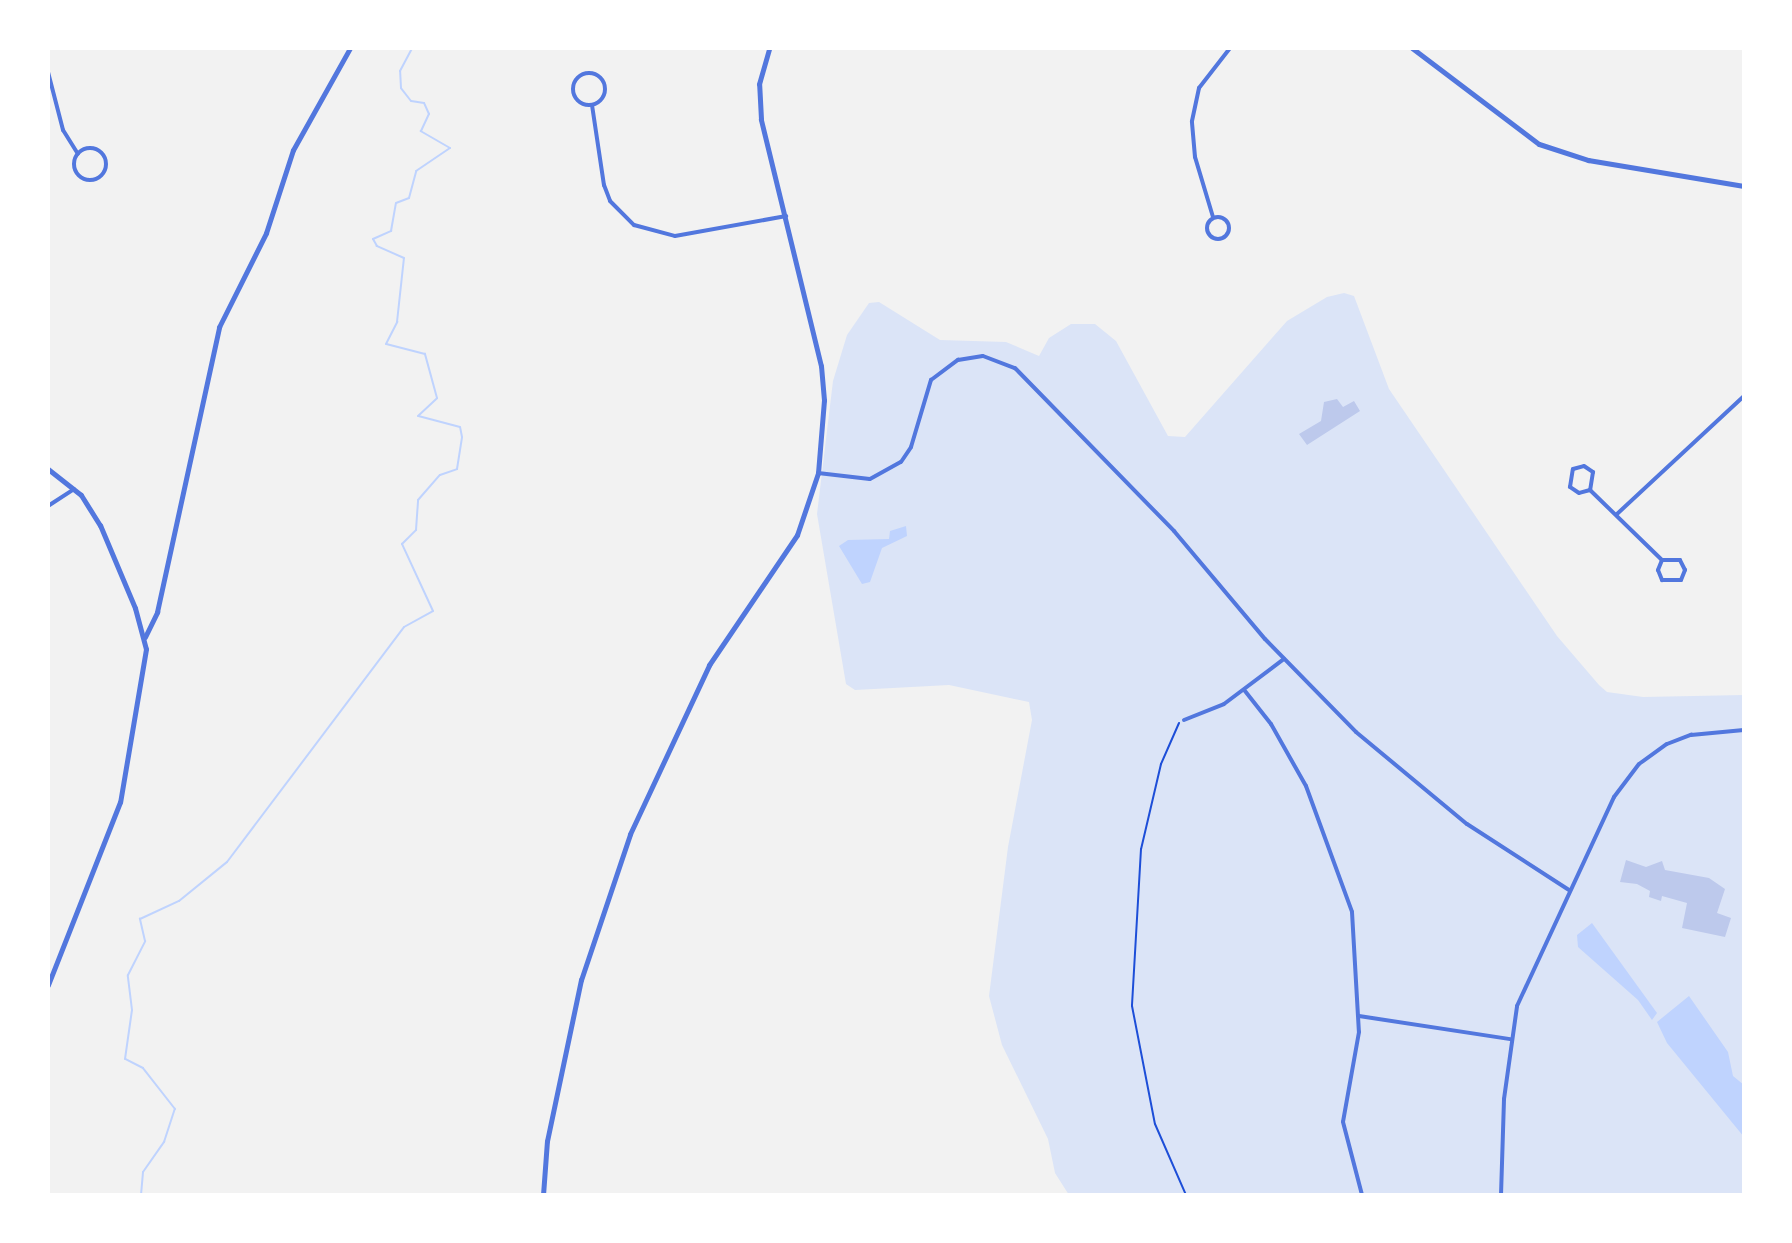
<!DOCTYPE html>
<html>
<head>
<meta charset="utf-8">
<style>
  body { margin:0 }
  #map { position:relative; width:1792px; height:1243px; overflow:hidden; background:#f2f2f2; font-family:"PT Sans",sans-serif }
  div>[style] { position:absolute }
  .green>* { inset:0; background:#dbe4f7 }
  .water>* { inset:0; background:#bfd3fe }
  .stream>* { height:2px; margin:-1px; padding:0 1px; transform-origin:1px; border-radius:1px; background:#bfd3fe }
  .building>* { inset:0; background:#bdc9ec }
  .path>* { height:2px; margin:-1px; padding:0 1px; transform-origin:1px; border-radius:1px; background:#1d4ed8 }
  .minor>* { height:4px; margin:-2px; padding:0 2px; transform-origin:2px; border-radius:2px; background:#5277de }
  .minor>.ring { margin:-2px; padding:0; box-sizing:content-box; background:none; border:4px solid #5277de; border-radius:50% }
  .tertiary>* { height:5px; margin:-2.5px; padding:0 2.5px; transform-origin:2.5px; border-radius:2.5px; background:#5277de }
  span { translate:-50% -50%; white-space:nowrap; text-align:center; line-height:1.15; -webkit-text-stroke:8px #fff; paint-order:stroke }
  .frame { position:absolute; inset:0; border:50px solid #fff; pointer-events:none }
</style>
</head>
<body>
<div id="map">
  <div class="green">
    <i style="clip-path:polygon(1344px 293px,1354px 296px,1389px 389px,1557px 636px,1599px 685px,1607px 692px,1643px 697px,1744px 695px,1744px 1195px,1069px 1195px,1055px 1173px,1048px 1139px,1002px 1045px,989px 996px,1008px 847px,1032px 720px,1029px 702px,949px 685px,855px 690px,846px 684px,817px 514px,833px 381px,847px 335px,869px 303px,879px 302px,940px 340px,1006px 342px,1039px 356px,1049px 338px,1071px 324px,1095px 324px,1116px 341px,1168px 436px,1185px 437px,1287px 321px,1327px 297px)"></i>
  </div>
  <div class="water">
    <i style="clip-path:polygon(906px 526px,907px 536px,882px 548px,870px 582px,862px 584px,839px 546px,848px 540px,889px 539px,890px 531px)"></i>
    <i style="clip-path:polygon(1592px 923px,1657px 1013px,1652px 1020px,1638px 1000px,1578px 947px,1577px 935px)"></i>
    <i style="clip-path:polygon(1689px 996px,1728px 1052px,1733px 1076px,1744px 1085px,1744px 1137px,1667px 1043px,1657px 1022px)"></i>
  </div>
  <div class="stream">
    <i style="left:141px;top:1195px;width:23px;rotate:-85deg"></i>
    <i style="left:143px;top:1172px;width:37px;rotate:-55deg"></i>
    <i style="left:164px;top:1142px;width:35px;rotate:-72deg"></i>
    <i style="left:175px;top:1109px;width:52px;rotate:-128deg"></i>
    <i style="left:143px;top:1068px;width:20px;rotate:-153deg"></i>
    <i style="left:125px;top:1059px;width:49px;rotate:-81.9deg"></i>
    <i style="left:132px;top:1010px;width:35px;rotate:-97deg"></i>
    <i style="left:128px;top:975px;width:38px;rotate:-63deg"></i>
    <i style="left:145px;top:941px;width:23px;rotate:-103deg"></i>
    <i style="left:140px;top:919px;width:43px;rotate:-24.8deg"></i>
    <i style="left:179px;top:901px;width:62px;rotate:-39.1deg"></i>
    <i style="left:227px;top:862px;width:294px;rotate:-53deg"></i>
    <i style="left:404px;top:627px;width:33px;rotate:-29deg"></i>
    <i style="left:433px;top:611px;width:74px;rotate:-114.8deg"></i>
    <i style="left:402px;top:544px;width:20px;rotate:-45deg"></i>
    <i style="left:416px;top:530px;width:30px;rotate:-86deg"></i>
    <i style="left:418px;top:500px;width:33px;rotate:-49deg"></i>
    <i style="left:440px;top:475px;width:18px;rotate:-19deg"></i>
    <i style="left:457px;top:469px;width:32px;rotate:-81deg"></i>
    <i style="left:462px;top:437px;width:10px;rotate:-101deg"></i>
    <i style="left:460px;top:427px;width:43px;rotate:-165.3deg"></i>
    <i style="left:418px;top:416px;width:26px;rotate:-43deg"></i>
    <i style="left:437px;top:398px;width:46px;rotate:-105.3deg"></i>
    <i style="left:425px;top:354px;width:40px;rotate:-165.6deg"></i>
    <i style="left:386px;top:344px;width:25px;rotate:-63deg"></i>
    <i style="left:397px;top:322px;width:64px;rotate:-83.8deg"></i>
    <i style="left:404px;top:258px;width:30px;rotate:-156deg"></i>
    <i style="left:377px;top:246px;width:8px;rotate:-120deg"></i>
    <i style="left:373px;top:239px;width:20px;rotate:-24deg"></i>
    <i style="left:391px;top:231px;width:28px;rotate:-80deg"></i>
    <i style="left:396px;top:203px;width:14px;rotate:-21deg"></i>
    <i style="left:409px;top:198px;width:28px;rotate:-75deg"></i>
    <i style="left:416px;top:171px;width:41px;rotate:-34.1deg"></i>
    <i style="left:450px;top:148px;width:34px;rotate:-150deg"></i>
    <i style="left:421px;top:131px;width:19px;rotate:-65deg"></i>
    <i style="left:429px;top:114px;width:12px;rotate:-114deg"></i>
    <i style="left:424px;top:103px;width:13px;rotate:-171deg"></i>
    <i style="left:411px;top:101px;width:16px;rotate:-128deg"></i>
    <i style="left:401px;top:88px;width:17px;rotate:-93deg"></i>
    <i style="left:400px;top:71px;width:26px;rotate:-62deg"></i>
  </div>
  <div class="building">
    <i style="clip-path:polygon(1337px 399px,1343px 407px,1354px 401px,1360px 411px,1307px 445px,1299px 434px,1321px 421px,1324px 402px)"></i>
    <i style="clip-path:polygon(1626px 860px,1646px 867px,1662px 861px,1665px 870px,1709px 878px,1725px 889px,1717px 913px,1731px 918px,1725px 937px,1682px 928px,1687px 903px,1662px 896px,1661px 901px,1649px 897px,1650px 891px,1637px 884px,1620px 882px)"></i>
  </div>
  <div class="path">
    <i style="left:1179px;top:723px;width:45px;rotate:113.7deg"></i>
    <i style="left:1161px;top:764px;width:87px;rotate:103.2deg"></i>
    <i style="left:1141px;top:849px;width:157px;rotate:93.3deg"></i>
    <i style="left:1132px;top:1006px;width:120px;rotate:79deg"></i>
    <i style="left:1155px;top:1124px;width:77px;rotate:66.4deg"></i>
  </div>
  <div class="minor">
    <i style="left:48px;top:72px;width:60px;rotate:75.5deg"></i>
    <i style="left:63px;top:130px;width:28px;rotate:58deg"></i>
    <i class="ring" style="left:573px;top:73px;width:28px;height:28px"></i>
    <i style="left:592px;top:105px;width:81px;rotate:81.5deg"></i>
    <i style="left:604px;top:185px;width:17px;rotate:69deg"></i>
    <i style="left:610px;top:201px;width:34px;rotate:45deg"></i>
    <i style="left:634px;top:225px;width:42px;rotate:15deg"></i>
    <i style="left:675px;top:236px;width:113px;rotate:-10.2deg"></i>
    <i class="ring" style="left:74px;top:148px;width:28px;height:28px"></i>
    <i class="ring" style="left:1207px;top:217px;width:18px;height:18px"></i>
    <i style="left:1213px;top:217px;width:63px;rotate:-106.7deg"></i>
    <i style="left:1195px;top:157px;width:36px;rotate:-95deg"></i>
    <i style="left:1192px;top:121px;width:34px;rotate:-78deg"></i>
    <i style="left:1199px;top:88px;width:51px;rotate:-52.2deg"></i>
    <i style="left:818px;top:473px;width:52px;rotate:6.6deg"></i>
    <i style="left:870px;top:479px;width:35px;rotate:-29deg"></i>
    <i style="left:901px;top:462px;width:18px;rotate:-56deg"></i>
    <i style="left:911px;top:447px;width:70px;rotate:-73.4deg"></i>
    <i style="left:931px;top:380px;width:34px;rotate:-37deg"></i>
    <i style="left:958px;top:360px;width:25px;rotate:-9deg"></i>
    <i style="left:983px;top:356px;width:34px;rotate:21deg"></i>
    <i style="left:1015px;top:368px;width:228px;rotate:45.7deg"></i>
    <i style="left:1174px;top:531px;width:141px;rotate:49.9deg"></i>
    <i style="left:1265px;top:639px;width:130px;rotate:45.6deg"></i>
    <i style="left:1356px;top:732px;width:144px;rotate:39.7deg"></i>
    <i style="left:1467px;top:824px;width:121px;rotate:32.9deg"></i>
    <i style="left:1590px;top:490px;width:11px;rotate:165deg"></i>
    <i style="left:1579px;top:493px;width:11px;rotate:-146deg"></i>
    <i style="left:1570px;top:487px;width:18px;rotate:-81deg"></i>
    <i style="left:1573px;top:469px;width:11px;rotate:-15deg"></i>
    <i style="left:1584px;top:466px;width:11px;rotate:34deg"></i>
    <i style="left:1593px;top:472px;width:18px;rotate:99deg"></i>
    <i style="left:1590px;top:490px;width:100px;rotate:44.2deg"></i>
    <i style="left:1662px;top:560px;width:11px;rotate:112deg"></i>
    <i style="left:1658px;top:570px;width:11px;rotate:68deg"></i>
    <i style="left:1662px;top:580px;width:19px"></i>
    <i style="left:1681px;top:580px;width:11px;rotate:-68deg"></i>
    <i style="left:1685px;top:570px;width:11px;rotate:-117deg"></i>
    <i style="left:1680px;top:560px;width:18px;rotate:180deg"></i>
    <i style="left:48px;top:506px;width:31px;rotate:-33deg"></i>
    <i style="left:1617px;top:514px;width:173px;rotate:-42.9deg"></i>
    <i style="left:1245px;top:691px;width:42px;rotate:51.8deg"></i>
    <i style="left:1271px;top:724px;width:71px;rotate:60.6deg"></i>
    <i style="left:1306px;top:786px;width:134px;rotate:69.9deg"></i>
    <i style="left:1352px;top:912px;width:120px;rotate:86.7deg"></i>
    <i style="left:1359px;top:1032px;width:91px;rotate:100.1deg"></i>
    <i style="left:1343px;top:1122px;width:75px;rotate:75.4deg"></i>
    <i style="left:1184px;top:720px;width:43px;rotate:-21.8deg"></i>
    <i style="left:1224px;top:704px;width:75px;rotate:-36.9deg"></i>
    <i style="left:1359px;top:1016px;width:153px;rotate:8.7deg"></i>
    <i style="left:1501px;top:1195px;width:96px;rotate:-88.2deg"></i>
    <i style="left:1504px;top:1099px;width:94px;rotate:-82deg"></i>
    <i style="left:1517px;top:1006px;width:230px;rotate:-65.1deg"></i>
    <i style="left:1614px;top:797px;width:41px;rotate:-52.9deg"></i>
    <i style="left:1639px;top:764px;width:34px;rotate:-36deg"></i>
    <i style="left:1667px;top:744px;width:26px;rotate:-21deg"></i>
    <i style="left:1691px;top:735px;width:53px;rotate:-5.4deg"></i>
  </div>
  <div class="tertiary">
    <i style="left:1412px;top:48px;width:159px;rotate:37.1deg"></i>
    <i style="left:1539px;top:144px;width:52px;rotate:18.1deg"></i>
    <i style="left:1588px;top:160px;width:158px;rotate:9.5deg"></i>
    <i style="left:48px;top:469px;width:42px;rotate:38.2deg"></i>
    <i style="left:81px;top:495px;width:36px;rotate:58deg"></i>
    <i style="left:100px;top:525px;width:90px;rotate:67.1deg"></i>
    <i style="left:135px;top:608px;width:42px;rotate:75deg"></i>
    <i style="left:146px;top:649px;width:155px;rotate:99.6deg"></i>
    <i style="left:120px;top:802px;width:197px;rotate:111.5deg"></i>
    <i style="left:145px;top:637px;width:28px;rotate:-64deg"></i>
    <i style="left:157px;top:612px;width:292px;rotate:-77.7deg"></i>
    <i style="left:219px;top:327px;width:105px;rotate:-63.4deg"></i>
    <i style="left:266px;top:233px;width:87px;rotate:-72deg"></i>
    <i style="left:293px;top:150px;width:117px;rotate:-60.8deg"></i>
    <i style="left:543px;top:1195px;width:54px;rotate:-85.8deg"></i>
    <i style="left:547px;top:1141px;width:165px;rotate:-78.1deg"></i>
    <i style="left:581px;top:980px;width:154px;rotate:-71.4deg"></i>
    <i style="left:630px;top:834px;width:187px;rotate:-64.9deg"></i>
    <i style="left:709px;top:665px;width:157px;rotate:-55.9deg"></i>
    <i style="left:797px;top:535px;width:65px;rotate:-71.3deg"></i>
    <i style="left:818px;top:473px;width:73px;rotate:-85.3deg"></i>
    <i style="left:824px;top:400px;width:34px;rotate:-95deg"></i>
    <i style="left:821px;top:366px;width:254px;rotate:-103.7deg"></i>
    <i style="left:761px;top:119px;width:35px;rotate:-93deg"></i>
    <i style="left:759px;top:84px;width:37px;rotate:-74deg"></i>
  </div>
  <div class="frame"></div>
</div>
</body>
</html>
